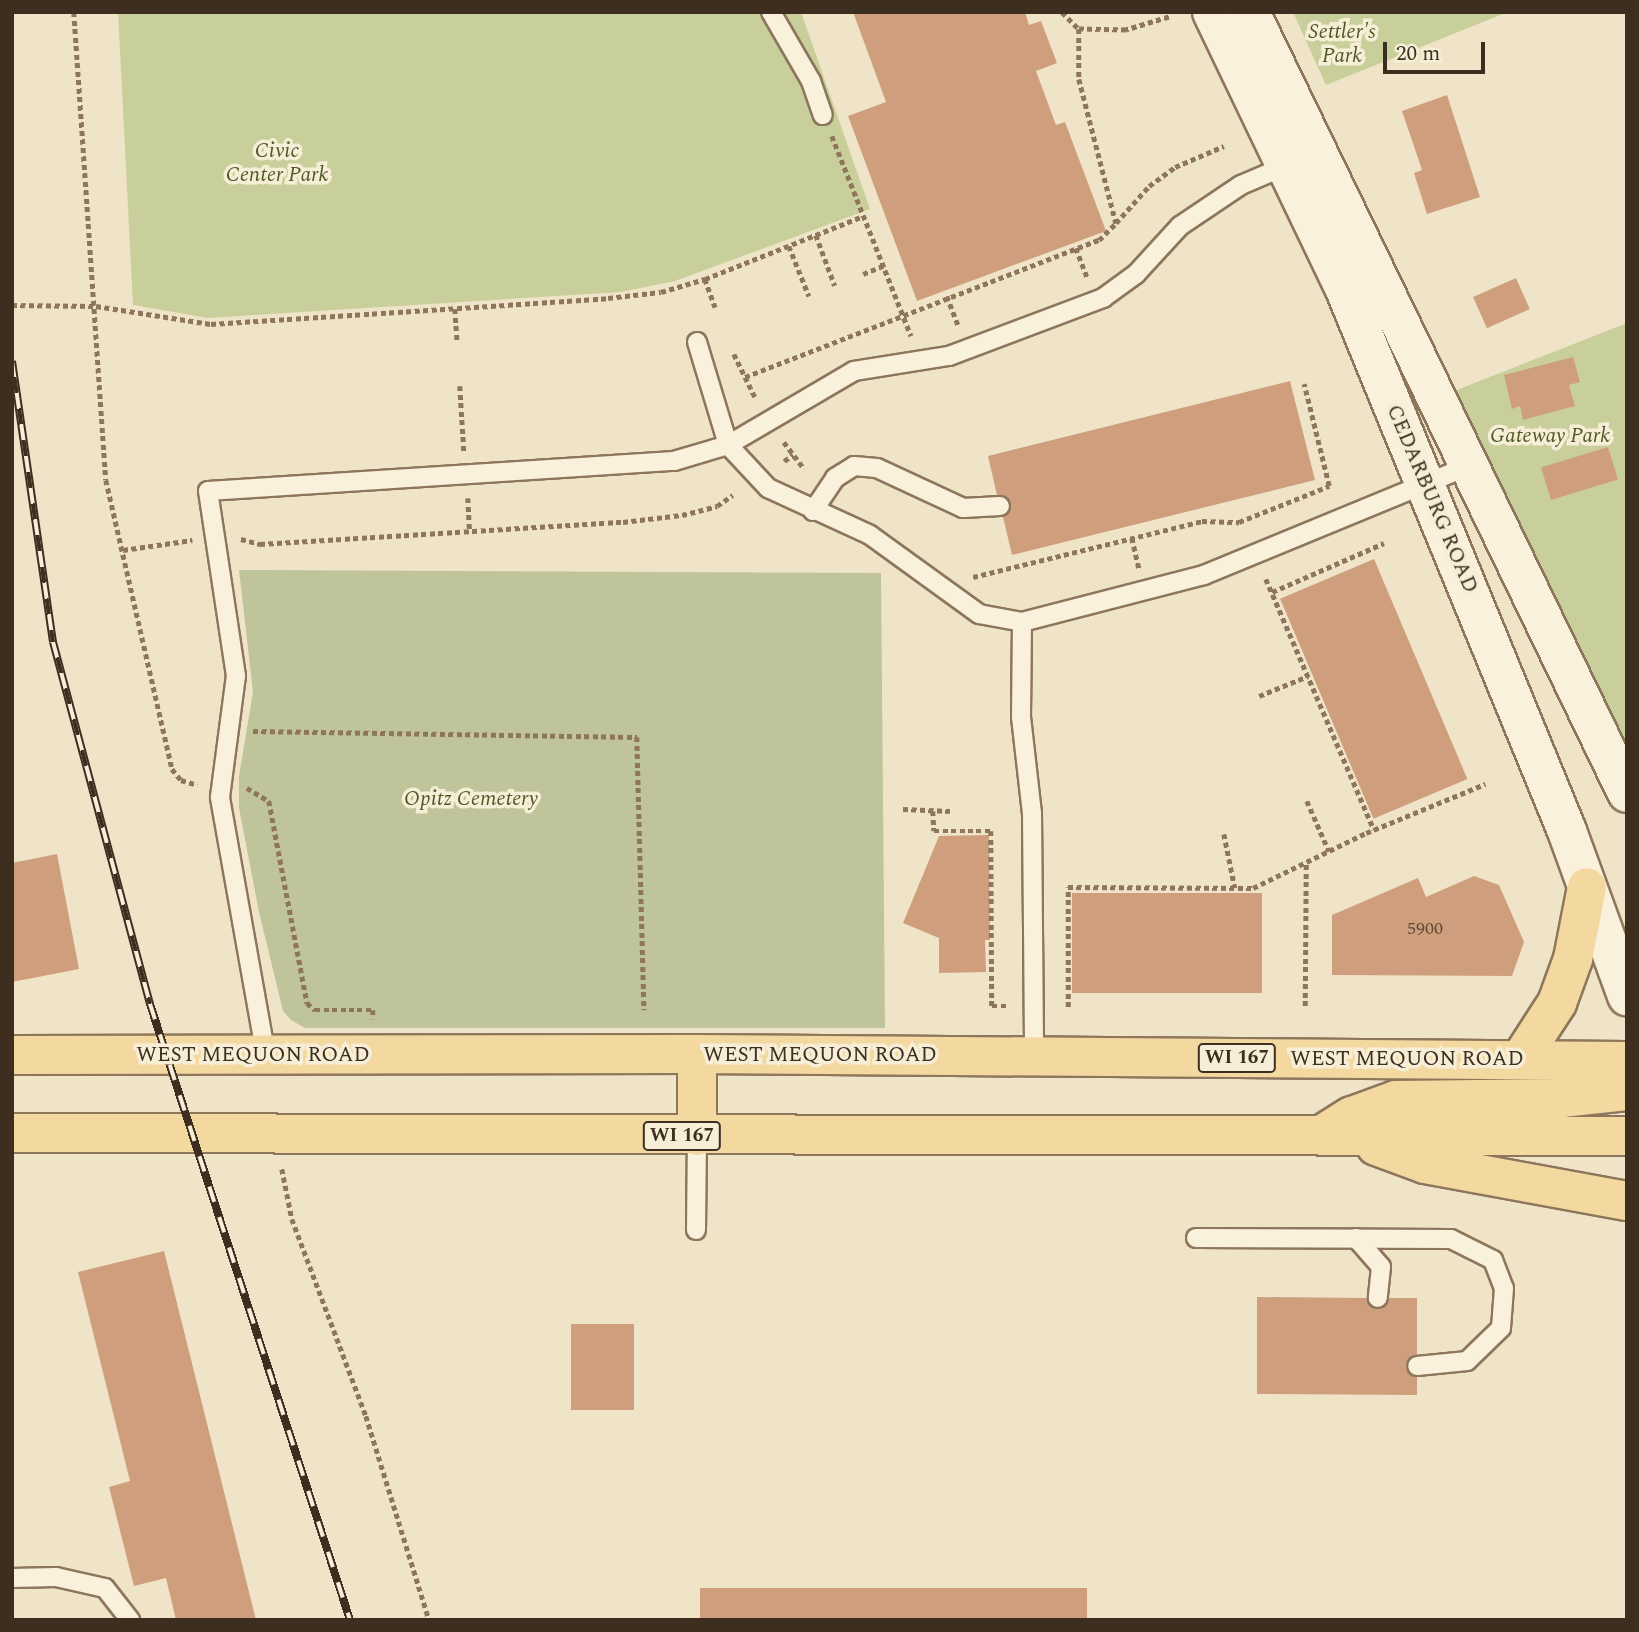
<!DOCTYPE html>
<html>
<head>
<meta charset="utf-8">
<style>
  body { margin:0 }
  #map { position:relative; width:1639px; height:1632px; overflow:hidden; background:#f0e4c8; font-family:Spectral,serif }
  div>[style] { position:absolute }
  .green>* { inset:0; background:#c9cf9b }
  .cemetery>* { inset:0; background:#bfc49a }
  .building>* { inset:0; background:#cf9f7d; transform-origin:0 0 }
  .path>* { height:4.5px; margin-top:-2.25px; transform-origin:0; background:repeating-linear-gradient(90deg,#8d765c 0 5px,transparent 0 8.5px) }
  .roads { filter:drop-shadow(2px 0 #8d765c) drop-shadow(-2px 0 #8d765c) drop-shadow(0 2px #8d765c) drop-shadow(0 -2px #8d765c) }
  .service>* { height:18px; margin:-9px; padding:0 9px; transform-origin:9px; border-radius:9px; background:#faf1dc }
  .secondary>* { height:38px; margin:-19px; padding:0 19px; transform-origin:19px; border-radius:19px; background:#faf1dc }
  .primary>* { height:38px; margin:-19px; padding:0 19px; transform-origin:19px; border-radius:19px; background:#f3d9a0 }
  .rail>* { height:8px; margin-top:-4px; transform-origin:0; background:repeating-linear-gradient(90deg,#f7eed8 0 16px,#3d2e20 0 32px); box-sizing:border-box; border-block:2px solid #3d2e20 }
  span { translate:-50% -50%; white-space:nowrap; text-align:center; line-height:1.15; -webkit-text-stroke:7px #f7eed8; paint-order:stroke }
  .number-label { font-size:18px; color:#624a37 }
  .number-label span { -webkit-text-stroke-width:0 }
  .shield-label span { padding:2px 5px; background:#f7eed8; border:2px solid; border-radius:5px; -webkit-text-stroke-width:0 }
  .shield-label { font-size:19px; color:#3d2e20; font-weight:700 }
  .park-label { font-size:21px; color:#4d5a26; font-style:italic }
  .street-label { font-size:21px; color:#3d2e20 }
  .frame { position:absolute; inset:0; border:14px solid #3d2e20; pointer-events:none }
  .scale { position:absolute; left:1383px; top:42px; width:102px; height:32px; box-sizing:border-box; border:4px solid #3d2e20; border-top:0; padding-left:9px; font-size:21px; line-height:24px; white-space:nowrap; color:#3d2e20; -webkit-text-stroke:5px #f7eed8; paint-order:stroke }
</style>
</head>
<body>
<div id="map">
  <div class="green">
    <i style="clip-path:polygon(118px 12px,801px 12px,870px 209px,675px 281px,621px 292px,208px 318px,133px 305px)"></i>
    <i style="clip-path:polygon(1293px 12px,1508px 12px,1326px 85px)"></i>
    <i style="clip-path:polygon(1627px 323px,1627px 751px,1449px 393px)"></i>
  </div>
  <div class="cemetery">
    <i style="clip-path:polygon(239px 570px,881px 573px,885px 1028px,305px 1028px,291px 1020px,283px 1011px,259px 912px,239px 808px,239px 776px,253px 692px)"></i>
  </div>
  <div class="building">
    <i style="clip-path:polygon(853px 12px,1025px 12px,1029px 25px,1041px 21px,1057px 63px,1036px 71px,1056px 125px,1065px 122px,1106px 231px,917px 301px,848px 116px,886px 102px)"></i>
    <i style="clip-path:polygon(1447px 95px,1480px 197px,1427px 214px,1414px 173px,1422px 170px,1402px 111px)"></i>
    <i style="left:1516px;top:278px;width:34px;height:47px;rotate:66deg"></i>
    <i style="clip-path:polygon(1573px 357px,1580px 382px,1569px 385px,1575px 406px,1523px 420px,1520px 406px,1512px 409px,1504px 375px)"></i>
    <i style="clip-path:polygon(1290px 381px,1315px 480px,1012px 555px,1003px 517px,1011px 505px,1006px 496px,997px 495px,988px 456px)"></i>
    <i style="left:1608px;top:447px;width:34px;height:70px;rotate:73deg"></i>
    <i style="left:1374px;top:559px;width:239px;height:102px;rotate:67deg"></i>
    <i style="clip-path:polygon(989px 835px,990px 940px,985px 940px,986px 972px,939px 973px,939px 938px,903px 923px,939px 836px)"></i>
    <i style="clip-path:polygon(57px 854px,79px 969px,12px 982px,12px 863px)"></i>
    <i style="clip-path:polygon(1474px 876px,1499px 885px,1524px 942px,1512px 976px,1332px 975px,1332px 915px,1418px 878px,1426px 897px)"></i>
    <i style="left:1262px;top:893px;width:100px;height:190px;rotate:90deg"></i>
    <i style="clip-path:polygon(164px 1251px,256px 1620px,176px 1620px,166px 1578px,134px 1586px,109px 1487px,130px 1481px,78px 1272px)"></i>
    <i style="clip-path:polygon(1257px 1297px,1367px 1298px,1378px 1309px,1389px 1298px,1417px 1298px,1417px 1355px,1406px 1366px,1417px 1377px,1417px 1395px,1257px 1394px)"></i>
    <i style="left:571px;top:1324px;width:63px;height:86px"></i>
    <i style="left:700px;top:1588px;width:387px;height:32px"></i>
  </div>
  <div class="path">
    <i style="left:74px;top:12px;width:469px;rotate:86.1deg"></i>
    <i style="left:106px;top:480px;width:296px;rotate:77.1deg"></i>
    <i style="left:172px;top:769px;width:14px;rotate:51deg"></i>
    <i style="left:181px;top:780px;width:17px;rotate:17deg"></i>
    <i style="left:1062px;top:12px;width:24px;rotate:45deg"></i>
    <i style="left:1169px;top:17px;width:45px;rotate:163.2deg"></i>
    <i style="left:1126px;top:30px;width:47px;rotate:-178.8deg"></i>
    <i style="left:1079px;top:29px;width:50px;rotate:90deg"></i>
    <i style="left:1079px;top:79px;width:149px;rotate:75.6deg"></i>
    <i style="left:1116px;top:223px;width:50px;rotate:-48.3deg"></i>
    <i style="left:1149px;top:186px;width:32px;rotate:-36deg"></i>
    <i style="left:1175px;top:167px;width:53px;rotate:-23.2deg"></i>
    <i style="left:832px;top:136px;width:215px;rotate:68.4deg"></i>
    <i style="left:816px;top:235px;width:54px;rotate:69.6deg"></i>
    <i style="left:789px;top:246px;width:54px;rotate:68.2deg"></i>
    <i style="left:1076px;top:248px;width:31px;rotate:69deg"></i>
    <i style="left:863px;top:274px;width:22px;rotate:-22deg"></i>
    <i style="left:705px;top:279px;width:30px;rotate:70deg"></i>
    <i style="left:947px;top:296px;width:31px;rotate:69deg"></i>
    <i style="left:12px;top:305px;width:84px;rotate:0.7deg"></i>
    <i style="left:96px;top:306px;width:116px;rotate:8.9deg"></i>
    <i style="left:211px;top:324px;width:398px;rotate:-3.7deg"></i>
    <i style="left:608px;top:298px;width:53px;rotate:-6.5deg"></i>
    <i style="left:661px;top:292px;width:46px;rotate:-16.5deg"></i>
    <i style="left:705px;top:279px;width:168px;rotate:-21.7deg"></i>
    <i style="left:455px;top:309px;width:31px;rotate:86deg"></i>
    <i style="left:734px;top:354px;width:50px;rotate:63.9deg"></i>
    <i style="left:745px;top:377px;width:380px;rotate:-21.2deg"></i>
    <i style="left:1099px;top:240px;width:24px;rotate:-45deg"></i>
    <i style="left:460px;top:386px;width:65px;rotate:86.5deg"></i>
    <i style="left:784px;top:442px;width:34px;rotate:53deg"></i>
    <i style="left:784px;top:461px;width:11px;rotate:-34deg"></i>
    <i style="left:468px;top:498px;width:33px;rotate:87deg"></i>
    <i style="left:1132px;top:538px;width:31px;rotate:77deg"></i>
    <i style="left:241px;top:539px;width:20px;rotate:15deg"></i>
    <i style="left:260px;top:544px;width:364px;rotate:-3.5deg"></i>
    <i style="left:623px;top:522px;width:59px;rotate:-6.8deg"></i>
    <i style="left:682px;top:515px;width:36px;rotate:-14deg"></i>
    <i style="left:717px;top:506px;width:19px;rotate:-35deg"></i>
    <i style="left:123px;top:550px;width:70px;rotate:-8.2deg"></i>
    <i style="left:973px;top:577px;width:236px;rotate:-13.7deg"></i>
    <i style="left:1202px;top:521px;width:37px;rotate:2deg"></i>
    <i style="left:1239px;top:522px;width:97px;rotate:-21.8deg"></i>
    <i style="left:1329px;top:486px;width:105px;rotate:-103.8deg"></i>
    <i style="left:1266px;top:579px;width:273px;rotate:66.7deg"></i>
    <i style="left:1272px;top:592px;width:122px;rotate:-23.6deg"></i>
    <i style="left:1259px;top:696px;width:53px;rotate:-22.2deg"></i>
    <i style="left:253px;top:731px;width:384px;rotate:0.9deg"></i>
    <i style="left:637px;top:737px;width:273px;rotate:88.5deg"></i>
    <i style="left:247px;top:788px;width:26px;rotate:31deg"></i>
    <i style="left:269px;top:801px;width:206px;rotate:79.3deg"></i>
    <i style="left:307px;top:1003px;width:11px;rotate:41deg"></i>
    <i style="left:315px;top:1010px;width:58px"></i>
    <i style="left:373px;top:1010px;width:9px;rotate:90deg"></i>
    <i style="left:1307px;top:801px;width:55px;rotate:66.3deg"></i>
    <i style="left:903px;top:809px;width:47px;rotate:2.4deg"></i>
    <i style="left:933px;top:811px;width:20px;rotate:87deg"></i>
    <i style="left:934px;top:831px;width:57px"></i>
    <i style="left:991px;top:831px;width:175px;rotate:89.7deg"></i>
    <i style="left:992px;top:1006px;width:16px"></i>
    <i style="left:1224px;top:834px;width:55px;rotate:78.5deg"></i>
    <i style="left:1305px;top:1006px;width:143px;rotate:-89.6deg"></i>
    <i style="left:1068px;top:1007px;width:120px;rotate:-90deg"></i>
    <i style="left:1068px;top:887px;width:185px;rotate:0.3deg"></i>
    <i style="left:1253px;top:888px;width:126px;rotate:-26deg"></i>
    <i style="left:1366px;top:833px;width:129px;rotate:-22.4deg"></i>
    <i style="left:282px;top:1169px;width:51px;rotate:78.7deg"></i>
    <i style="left:292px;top:1219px;width:210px;rotate:69.4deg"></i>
    <i style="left:366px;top:1416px;width:214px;rotate:72.8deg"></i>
  </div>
  <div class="roads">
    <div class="service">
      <i style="left:771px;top:12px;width:80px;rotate:59.9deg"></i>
      <i style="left:811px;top:81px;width:36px;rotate:71deg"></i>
      <i style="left:697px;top:342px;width:108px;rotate:73.2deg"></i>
      <i style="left:728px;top:445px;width:59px;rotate:47.1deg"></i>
      <i style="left:768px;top:488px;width:112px;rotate:24.7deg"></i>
      <i style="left:870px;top:535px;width:135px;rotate:35.9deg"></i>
      <i style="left:979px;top:614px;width:44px;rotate:10.5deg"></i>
      <i style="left:1022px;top:622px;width:95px;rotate:90.6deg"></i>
      <i style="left:1021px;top:717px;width:97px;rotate:83.5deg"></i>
      <i style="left:1032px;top:813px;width:243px;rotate:89.5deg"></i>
      <i style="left:813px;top:511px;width:40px;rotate:-56deg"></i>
      <i style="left:835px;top:478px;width:22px;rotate:-32deg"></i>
      <i style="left:854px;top:466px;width:23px;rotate:5deg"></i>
      <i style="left:877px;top:468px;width:95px;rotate:24.9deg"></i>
      <i style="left:963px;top:508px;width:37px;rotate:-3deg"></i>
      <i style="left:1022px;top:622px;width:188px;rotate:-14.5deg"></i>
      <i style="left:1204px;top:575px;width:286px;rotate:-22.4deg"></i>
      <i style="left:266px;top:1056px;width:263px;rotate:-100.1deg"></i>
      <i style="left:220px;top:797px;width:122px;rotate:-82.5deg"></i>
      <i style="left:236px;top:676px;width:187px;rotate:-98.6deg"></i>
      <i style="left:208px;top:491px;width:467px;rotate:-3.7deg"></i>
      <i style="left:674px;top:461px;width:56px;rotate:-16.5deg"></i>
      <i style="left:728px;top:445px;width:146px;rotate:-30.4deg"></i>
      <i style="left:854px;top:371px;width:96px;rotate:-9deg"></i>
      <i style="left:949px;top:356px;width:165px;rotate:-20.6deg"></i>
      <i style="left:1103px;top:298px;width:41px;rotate:-36deg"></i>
      <i style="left:1136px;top:274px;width:65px;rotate:-47.5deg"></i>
      <i style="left:1180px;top:226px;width:73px;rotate:-33.9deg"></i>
      <i style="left:1241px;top:185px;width:51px;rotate:-23.1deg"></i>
      <i style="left:696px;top:1230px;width:94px;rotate:-89.4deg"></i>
      <i style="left:1196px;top:1238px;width:255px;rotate:0.2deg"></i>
      <i style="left:1451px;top:1239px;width:47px;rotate:26.6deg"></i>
      <i style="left:1493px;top:1260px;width:30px;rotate:69deg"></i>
      <i style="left:1504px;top:1288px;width:40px;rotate:94.3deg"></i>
      <i style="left:1501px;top:1328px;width:47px;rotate:135.9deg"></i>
      <i style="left:1467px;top:1361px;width:50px;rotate:174.3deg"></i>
      <i style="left:1356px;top:1238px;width:38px;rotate:49deg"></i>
      <i style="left:1381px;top:1267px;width:31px;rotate:96deg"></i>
      <i style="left:12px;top:1578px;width:44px;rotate:-1.3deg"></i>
      <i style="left:56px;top:1577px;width:50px;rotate:12.7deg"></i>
      <i style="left:105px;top:1588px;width:41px;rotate:52deg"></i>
    </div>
    <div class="secondary">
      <i style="left:1212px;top:12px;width:305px;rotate:64.4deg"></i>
      <i style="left:1344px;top:287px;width:588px;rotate:67.71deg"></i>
      <i style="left:1567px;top:831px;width:176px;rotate:70deg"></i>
      <i style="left:1250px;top:12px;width:867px;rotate:64.23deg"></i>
    </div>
    <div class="primary">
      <i style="left:697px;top:1054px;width:82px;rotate:90deg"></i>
      <i style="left:12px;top:1055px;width:685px;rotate:-0.08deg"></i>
      <i style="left:697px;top:1054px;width:930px;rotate:0.43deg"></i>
      <i style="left:1520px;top:1060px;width:68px;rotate:-57deg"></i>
      <i style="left:1557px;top:1003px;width:47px;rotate:-70deg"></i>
      <i style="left:1573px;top:959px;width:73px;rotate:-79deg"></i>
      <i style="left:12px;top:1133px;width:1615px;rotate:0.11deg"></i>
      <i style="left:1321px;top:1135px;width:36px;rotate:-32deg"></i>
      <i style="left:1352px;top:1116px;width:47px;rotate:-20deg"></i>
      <i style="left:1396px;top:1100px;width:166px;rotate:-0.7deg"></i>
      <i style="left:1562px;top:1098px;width:65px;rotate:-6.1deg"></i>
      <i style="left:1376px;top:1146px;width:52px;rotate:20.2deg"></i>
      <i style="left:1425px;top:1164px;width:205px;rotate:10.4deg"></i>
    </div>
  </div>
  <div class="rail">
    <i style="left:12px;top:361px;width:284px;rotate:81.7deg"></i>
    <i style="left:53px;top:642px;width:375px;rotate:75deg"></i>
    <i style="left:150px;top:1004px;width:648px;rotate:72.01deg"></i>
  </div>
  <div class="number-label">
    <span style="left:1425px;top:929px">5900</span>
  </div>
  <div class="shield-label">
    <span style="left:1237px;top:1058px">WI 167</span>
    <span style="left:682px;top:1136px">WI 167</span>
  </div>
  <div class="park-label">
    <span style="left:1342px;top:44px">Settler's<br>Park</span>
    <span style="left:277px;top:163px">Civic<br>Center Park</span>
    <span style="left:1550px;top:436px">Gateway Park</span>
    <span style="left:471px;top:799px">Opitz Cemetery</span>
  </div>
  <div class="street-label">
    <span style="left:1432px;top:499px;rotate:67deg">CEDARBURG ROAD</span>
    <span style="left:253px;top:1055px">WEST MEQUON ROAD</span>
    <span style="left:820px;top:1055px">WEST MEQUON ROAD</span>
    <span style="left:1407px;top:1059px">WEST MEQUON ROAD</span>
  </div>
  <div class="frame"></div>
  <div class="scale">20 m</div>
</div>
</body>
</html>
